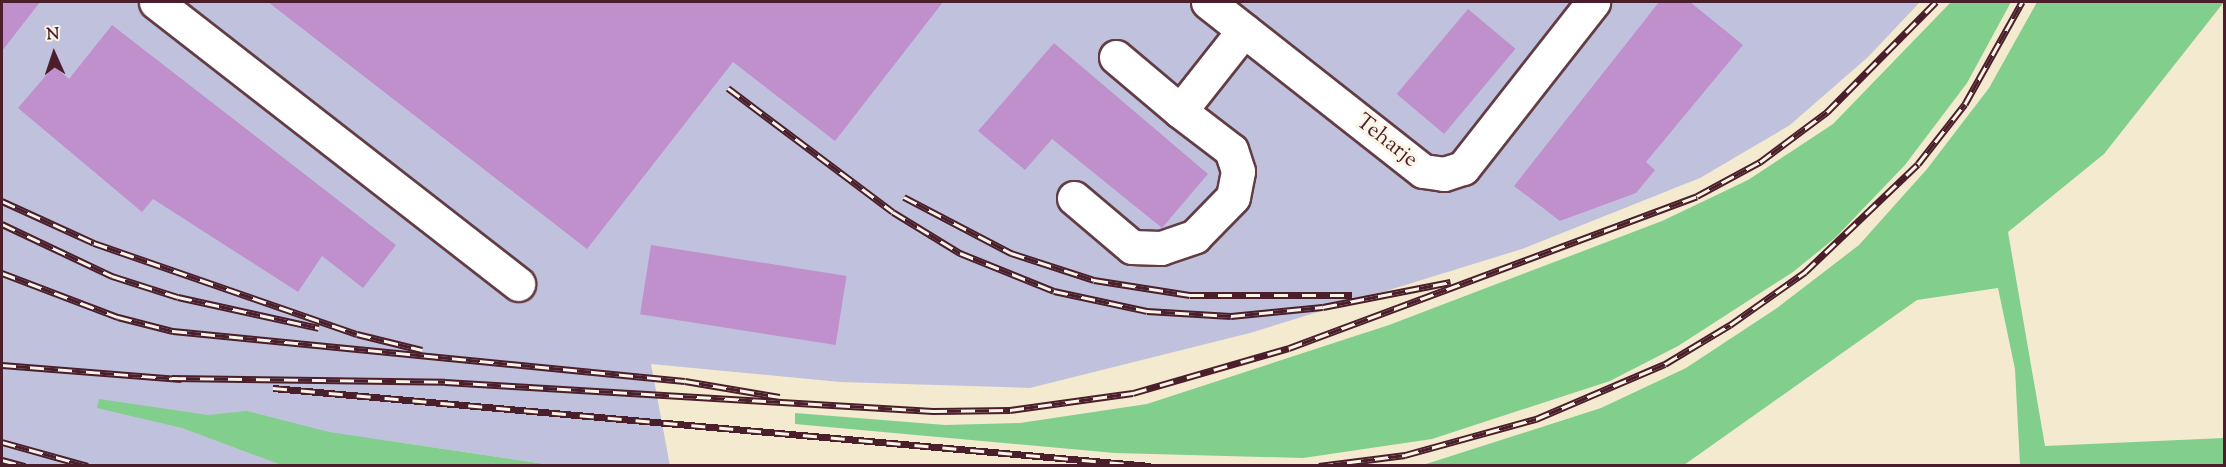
<!DOCTYPE html>
<html>
<head>
<meta charset="utf-8">
<style>
  body { margin:0 }
  #map { position:relative; width:2226px; height:467px; overflow:hidden; background:#f4ead0; font-family:"Sorts Mill Goudy",serif }
  div>[style] { position:absolute }
  .industrial>* { inset:0; background:#c0c2dd }
  .green>* { inset:0; background:#81ce8d }
  .building>* { inset:0; background:#c090cc; transform-origin:0 0 }
  .roads { filter:drop-shadow(2px 0 #643d44) drop-shadow(-2px 0 #643d44) drop-shadow(0 2px #643d44) drop-shadow(0 -2px #643d44) }
  .minor>* { height:33px; margin:-16.5px; padding:0 16.5px; transform-origin:16.5px; border-radius:16.5px; background:#fff }
  .rail>* { height:7px; margin-top:-3.5px; transform-origin:0; background:repeating-linear-gradient(90deg,#fcf5e5 0 14px,#4a1f2b 0 28px); box-sizing:border-box; border-block:2px solid #4a1f2b }
  span { translate:-50% -50%; white-space:nowrap; text-align:center; line-height:1.15; -webkit-text-stroke:6px #fcf5e5; paint-order:stroke }
  .street-label { font-size:22px; color:#4a1f2b }
  .frame { position:absolute; inset:0; border:3px solid #4a1f2b; pointer-events:none }
  .north { position:absolute; left:24px; top:24px; width:60px; height:60px; -webkit-text-stroke:4px #fcf5e5; paint-order:stroke; rotate:357deg; font-size:16px; font-weight:700; line-height:24px; text-align:center; color:#4a1f2b }
  .north::after { content:''; display:block; margin:auto; width:21px; height:27px; background:#4a1f2b; clip-path:polygon(50% 0,100% 100%,50% 72%,0 100%) }
</style>
</head>
<body>
<div id="map">
  <div class="industrial">
    <i style="clip-path:polygon(2px 2px,1920px 2px,1868px 57px,1790px 125px,1700px 178px,1522px 249px,1250px 333px,1030px 388px,840px 382px,651px 364px,670px 466px,552px 465px,375px 439px,370px 465px,2px 465px)"></i>
  </div>
  <div class="green">
    <i style="clip-path:polygon(1951px 2px,2011px 2px,1967px 83px,1905px 165px,1835px 238px,1793px 272px,1678px 346px,1610px 381px,1432px 439px,1303px 458px,1115px 453px,795px 424px,795px 413px,945px 425px,1020px 423px,1147px 404px,1389px 325px,1662px 221px,1748px 180px,1833px 124px)"></i>
    <i style="clip-path:polygon(2037px 2px,2224px 2px,2104px 154px,2008px 232px,2045px 446px,2224px 438px,2224px 465px,2020px 465px,2015px 369px,1998px 288px,1917px 300px,1684px 465px,1423px 465px,1601px 408px,1686px 368px,1777px 308px,1859px 245px,1927px 169px,1989px 88px)"></i>
    <i style="clip-path:polygon(99px 399px,208px 415px,247px 411px,329px 432px,552px 465px,282px 465px,182px 428px,97px 408px)"></i>
  </div>
  <div class="building">
    <i style="clip-path:polygon(2px 2px,40px 2px,2px 51px)"></i>
    <i style="clip-path:polygon(268px 2px,943px 2px,835px 141px,733px 62px,587px 249px)"></i>
    <i style="clip-path:polygon(1659px 2px,1690px 2px,1743px 45px,1646px 162px,1655px 170px,1636px 193px,1560px 221px,1514px 186px)"></i>
    <i style="left:1468px;top:9px;width:62px;height:111px;rotate:40deg"></i>
    <i style="clip-path:polygon(112px 25px,396px 245px,363px 288px,322px 256px,298px 292px,153px 199px,142px 212px,18px 108px,54px 66px,69px 79px)"></i>
    <i style="clip-path:polygon(1054px 43px,1208px 174px,1162px 228px,1052px 139px,1025px 170px,978px 131px)"></i>
    <i style="left:651px;top:245px;width:198px;height:70px;rotate:9deg"></i>
  </div>
  <div class="roads">
    <div class="minor">
      <i style="left:156px;top:2px;width:459px;rotate:37.9deg"></i>
      <i style="left:1208px;top:2px;width:273px;rotate:38.2deg"></i>
      <i style="left:1423px;top:171px;width:21px;rotate:8deg"></i>
      <i style="left:1444px;top:174px;width:20px;rotate:-18deg"></i>
      <i style="left:1463px;top:168px;width:211px;rotate:-51.9deg"></i>
      <i style="left:1116px;top:57px;width:84px;rotate:40.2deg"></i>
      <i style="left:1074px;top:198px;width:76px;rotate:40.2deg"></i>
      <i style="left:1132px;top:247px;width:29px;rotate:2deg"></i>
      <i style="left:1161px;top:248px;width:36px;rotate:-19deg"></i>
      <i style="left:1195px;top:236px;width:54px;rotate:-45.7deg"></i>
      <i style="left:1233px;top:197px;width:26px;rotate:-79deg"></i>
      <i style="left:1238px;top:171px;width:22px;rotate:-108deg"></i>
      <i style="left:1231px;top:150px;width:64px;rotate:-142.6deg"></i>
      <i style="left:1180px;top:111px;width:103px;rotate:-51.7deg"></i>
    </div>
  </div>
  <div class="rail">
    <i style="left:728px;top:88px;width:206px;rotate:36.9deg"></i>
    <i style="left:893px;top:212px;width:79px;rotate:31.5deg"></i>
    <i style="left:960px;top:253px;width:101px;rotate:22deg"></i>
    <i style="left:1054px;top:291px;width:95px;rotate:12.1deg"></i>
    <i style="left:1147px;top:311px;width:84px;rotate:3.4deg"></i>
    <i style="left:1231px;top:316px;width:92px;rotate:-5.6deg"></i>
    <i style="left:1323px;top:307px;width:130px;rotate:-11.1deg"></i>
    <i style="left:904px;top:197px;width:121px;rotate:27.6deg"></i>
    <i style="left:1011px;top:253px;width:87px;rotate:18deg"></i>
    <i style="left:1094px;top:280px;width:97px;rotate:8.9deg"></i>
    <i style="left:1190px;top:295px;width:162px"></i>
    <i style="left:2px;top:201px;width:101px;rotate:24.5deg"></i>
    <i style="left:94px;top:243px;width:278px;rotate:19.1deg"></i>
    <i style="left:357px;top:334px;width:67px;rotate:13.8deg"></i>
    <i style="left:2px;top:224px;width:122px;rotate:25.3deg"></i>
    <i style="left:112px;top:276px;width:69px;rotate:17.7deg"></i>
    <i style="left:178px;top:297px;width:144px;rotate:12.4deg"></i>
    <i style="left:2px;top:273px;width:124px;rotate:20.8deg"></i>
    <i style="left:118px;top:317px;width:57px;rotate:14.3deg"></i>
    <i style="left:173px;top:331px;width:514px;rotate:5.58deg"></i>
    <i style="left:685px;top:381px;width:96px;rotate:9.6deg"></i>
    <i style="left:2px;top:365px;width:180px;rotate:4.5deg"></i>
    <i style="left:172px;top:378px;width:273px;rotate:0.8deg"></i>
    <i style="left:445px;top:382px;width:489px;rotate:3.4deg"></i>
    <i style="left:933px;top:411px;width:77px;rotate:-0.7deg"></i>
    <i style="left:1010px;top:410px;width:124px;rotate:-7.9deg"></i>
    <i style="left:1133px;top:393px;width:162px;rotate:-16.1deg"></i>
    <i style="left:1289px;top:348px;width:435px;rotate:-20.4deg"></i>
    <i style="left:1697px;top:196px;width:72px;rotate:-28.4deg"></i>
    <i style="left:1760px;top:162px;width:84px;rotate:-36.7deg"></i>
    <i style="left:1827px;top:112px;width:155px;rotate:-45.3deg"></i>
    <i style="left:273px;top:388px;width:881px;rotate:5.08deg"></i>
    <i style="left:2px;top:442px;width:89px;rotate:15.6deg"></i>
    <i style="left:2px;top:460px;width:24px;rotate:15deg"></i>
    <i style="left:1319px;top:466px;width:87px;rotate:-7.3deg"></i>
    <i style="left:1405px;top:455px;width:136px;rotate:-15.4deg"></i>
    <i style="left:1536px;top:419px;width:140px;rotate:-23.1deg"></i>
    <i style="left:1665px;top:364px;width:76px;rotate:-31deg"></i>
    <i style="left:1730px;top:325px;width:92px;rotate:-35.2deg"></i>
    <i style="left:1805px;top:272px;width:156px;rotate:-43.7deg"></i>
    <i style="left:1918px;top:164px;width:76px;rotate:-51.9deg"></i>
    <i style="left:1965px;top:104px;width:117px;rotate:-60.8deg"></i>
  </div>
  <div class="street-label">
    <span style="left:1386px;top:142px;rotate:38deg">Teharje</span>
  </div>
  <div class="frame"></div>
  <div class="north">N</div>
</div>
</body>
</html>
